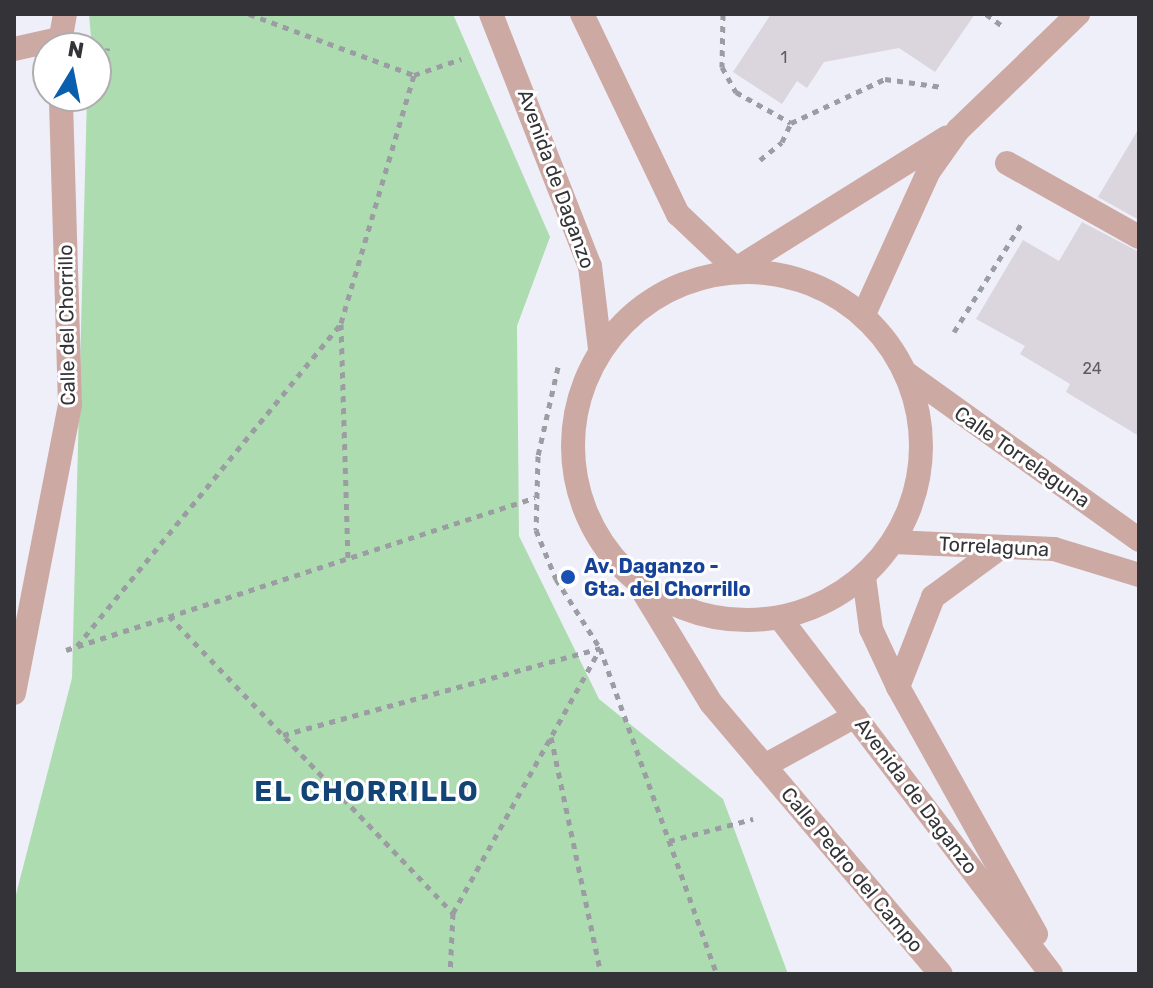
<!DOCTYPE html>
<html>
<head>
<meta charset="utf-8">
<style>
  body { margin:0 }
  #map { position:relative; width:1153px; height:988px; overflow:hidden; background:#efeff9; font-family:Rubik,sans-serif }
  div>[style] { position:absolute }
  .green>* { inset:0; background:#aedcb1 }
  .building>* { inset:0; background:#dbd5de }
  .path>* { height:5px; margin-top:-2.5px; transform-origin:0; background:repeating-linear-gradient(90deg,#9c9ca3 0 6px,transparent 0 12px) }
  .street>* { height:24px; margin:-12px; padding:0 12px; transform-origin:12px; border-radius:12px; background:#cda9a4 }
  .street>.ring { margin:-12px; padding:0; box-sizing:content-box; background:none; border:24px solid #cda9a4; border-radius:50% }
  .dots>* { width:22px; height:22px; translate:-50% -50%; box-sizing:border-box; border:4px solid #fff; border-radius:50% }
  span { translate:-50% -50%; white-space:nowrap; text-align:center; line-height:1.15; -webkit-text-stroke:6px #fff; paint-order:stroke }
  .number-label { font-size:16px; color:#5e5c62 }
  .number-label span { -webkit-text-stroke-width:0 }
  .street-label { font-size:20px; color:#343438 }
  .transit-label { font-size:20px; color:#164399; font-weight:700 }
  .left { translate:0 -50%; text-align:left }
  .district-label { font-size:28px; color:#134476; font-weight:700; letter-spacing:2px }
  .frame { position:absolute; inset:0; border:16px solid #343438; pointer-events:none }
  .north { position:absolute; left:32px; top:32px; width:80px; height:80px; box-sizing:border-box; background:#fff; border:2px solid #aeaeaf; border-radius:50%; rotate:10deg; font-size:22px; font-weight:700; line-height:32px; text-align:center; color:#343438 }
  .north::after { content:''; display:block; margin:auto; width:28px; height:36px; background:#095fad; clip-path:polygon(50% 0,100% 100%,50% 72%,0 100%) }
</style>
</head>
<body>
<div id="map">
  <div class="green">
    <i style="clip-path:polygon(89px 14px,453px 14px,550px 237px,517px 326px,519px 536px,599px 699px,723px 799px,788px 974px,14px 974px,14px 902px,72px 678px,87px 96px,96px 96px)"></i>
  </div>
  <div class="building">
    <i style="clip-path:polygon(771px 14px,975px 14px,935px 72px,899px 48px,824px 62px,807px 88px,797px 81px,782px 104px,733px 72px)"></i>
    <i style="clip-path:polygon(1139px 128px,1139px 220px,1098px 197px)"></i>
    <i style="clip-path:polygon(1082px 222px,1139px 252px,1139px 436px,1066px 392px,1070px 384px,1020px 354px,1025px 346px,976px 319px,1023px 240px,1059px 261px)"></i>
  </div>
  <div class="path">
    <i style="left:249px;top:14px;width:176px;rotate:20.3deg"></i>
    <i style="left:414px;top:75px;width:50px;rotate:-18.8deg"></i>
    <i style="left:723px;top:14px;width:53px;rotate:91.1deg"></i>
    <i style="left:722px;top:67px;width:29px;rotate:61deg"></i>
    <i style="left:736px;top:92px;width:63px;rotate:29.4deg"></i>
    <i style="left:791px;top:123px;width:104px;rotate:-25.1deg"></i>
    <i style="left:885px;top:79px;width:58px;rotate:8deg"></i>
    <i style="left:986px;top:14px;width:19px;rotate:36deg"></i>
    <i style="left:106px;top:86px;width:38px;rotate:-88deg"></i>
    <i style="left:760px;top:160px;width:28px;rotate:-39deg"></i>
    <i style="left:782px;top:142px;width:21px;rotate:-65deg"></i>
    <i style="left:341px;top:324px;width:235px;rotate:88.3deg"></i>
    <i style="left:954px;top:332px;width:131px;rotate:-58.1deg"></i>
    <i style="left:558px;top:367px;width:91px;rotate:102.7deg"></i>
    <i style="left:538px;top:456px;width:74px;rotate:91.5deg"></i>
    <i style="left:536px;top:530px;width:53px;rotate:67.8deg"></i>
    <i style="left:556px;top:579px;width:82px;rotate:57.5deg"></i>
    <i style="left:600px;top:648px;width:346px;rotate:70.3deg"></i>
    <i style="left:169px;top:616px;width:411px;rotate:46.3deg"></i>
    <i style="left:453px;top:913px;width:61px;rotate:92.8deg"></i>
    <i style="left:77px;top:646px;width:417px;rotate:-50.7deg"></i>
    <i style="left:341px;top:323px;width:259px;rotate:-73.6deg"></i>
    <i style="left:66px;top:650px;width:493px;rotate:-18deg"></i>
    <i style="left:283px;top:735px;width:329px;rotate:-15.3deg"></i>
    <i style="left:551px;top:737px;width:242px;rotate:78.1deg"></i>
    <i style="left:669px;top:841px;width:87px;rotate:-14.7deg"></i>
    <i style="left:453px;top:913px;width:302px;rotate:-60.9deg"></i>
  </div>
  <div class="street">
    <i style="left:491px;top:14px;width:271px;rotate:68.6deg"></i>
    <i style="left:590px;top:266px;width:84px;rotate:83.1deg"></i>
    <i style="left:582px;top:14px;width:222px;rotate:64.4deg"></i>
    <i style="left:678px;top:214px;width:80px;rotate:43.5deg"></i>
    <i style="left:59px;top:48px;width:35px;rotate:-80deg"></i>
    <i style="left:14px;top:49px;width:46px;rotate:-12.5deg"></i>
    <i style="left:1007px;top:163px;width:151px;rotate:29.3deg"></i>
    <i style="left:736px;top:269px;width:248px;rotate:-32deg"></i>
    <i class="ring" style="left:573px;top:272px;width:324px;height:324px"></i>
    <i style="left:864px;top:314px;width:157px;rotate:-65.6deg"></i>
    <i style="left:929px;top:171px;width:50px;rotate:-54.7deg"></i>
    <i style="left:958px;top:130px;width:167px;rotate:-44deg"></i>
    <i style="left:906px;top:373px;width:287px;rotate:35.6deg"></i>
    <i style="left:893px;top:542px;width:161px;rotate:2.5deg"></i>
    <i style="left:1054px;top:549px;width:89px;rotate:17deg"></i>
    <i style="left:864px;top:577px;width:52px;rotate:82.3deg"></i>
    <i style="left:871px;top:629px;width:64px;rotate:65deg"></i>
    <i style="left:898px;top:687px;width:283px;rotate:60.8deg"></i>
    <i style="left:638px;top:583px;width:140px;rotate:58.7deg"></i>
    <i style="left:711px;top:703px;width:355px;rotate:49.7deg"></i>
    <i style="left:780px;top:618px;width:447px;rotate:52.7deg"></i>
    <i style="left:898px;top:687px;width:97px;rotate:-68.7deg"></i>
    <i style="left:933px;top:597px;width:84px;rotate:-36.3deg"></i>
    <i style="left:14px;top:693px;width:293px;rotate:-79deg"></i>
    <i style="left:70px;top:405px;width:309px;rotate:-91.7deg"></i>
    <i style="left:764px;top:766px;width:104px;rotate:-28.8deg"></i>
  </div>
  <div class="dots">
    <i style="left:568px;top:577px;background:#1a4fb4"></i>
  </div>
  <div class="number-label">
    <span style="left:784px;top:58px">1</span>
    <span style="left:1092px;top:369px">24</span>
  </div>
  <div class="street-label">
    <span style="left:556px;top:179px;rotate:70deg">Avenida de Daganzo</span>
    <span style="left:67px;top:325px;rotate:-91deg">Calle del Chorrillo</span>
    <span style="left:1022px;top:457px;rotate:35deg">Calle Torrelaguna</span>
    <span style="left:994px;top:547px;rotate:3deg">Torrelaguna</span>
    <span style="left:916px;top:796px;rotate:53deg">Avenida de Daganzo</span>
    <span style="left:852px;top:870px;rotate:50deg">Calle Pedro del Campo</span>
  </div>
  <div class="transit-label">
    <span class="left" style="left:584px;top:578px">Av. Daganzo -<br>Gta. del Chorrillo</span>
  </div>
  <div class="district-label">
    <span style="left:367px;top:792px">EL CHORRILLO</span>
  </div>
  <div class="frame"></div>
  <div class="north">N</div>
</div>
</body>
</html>
